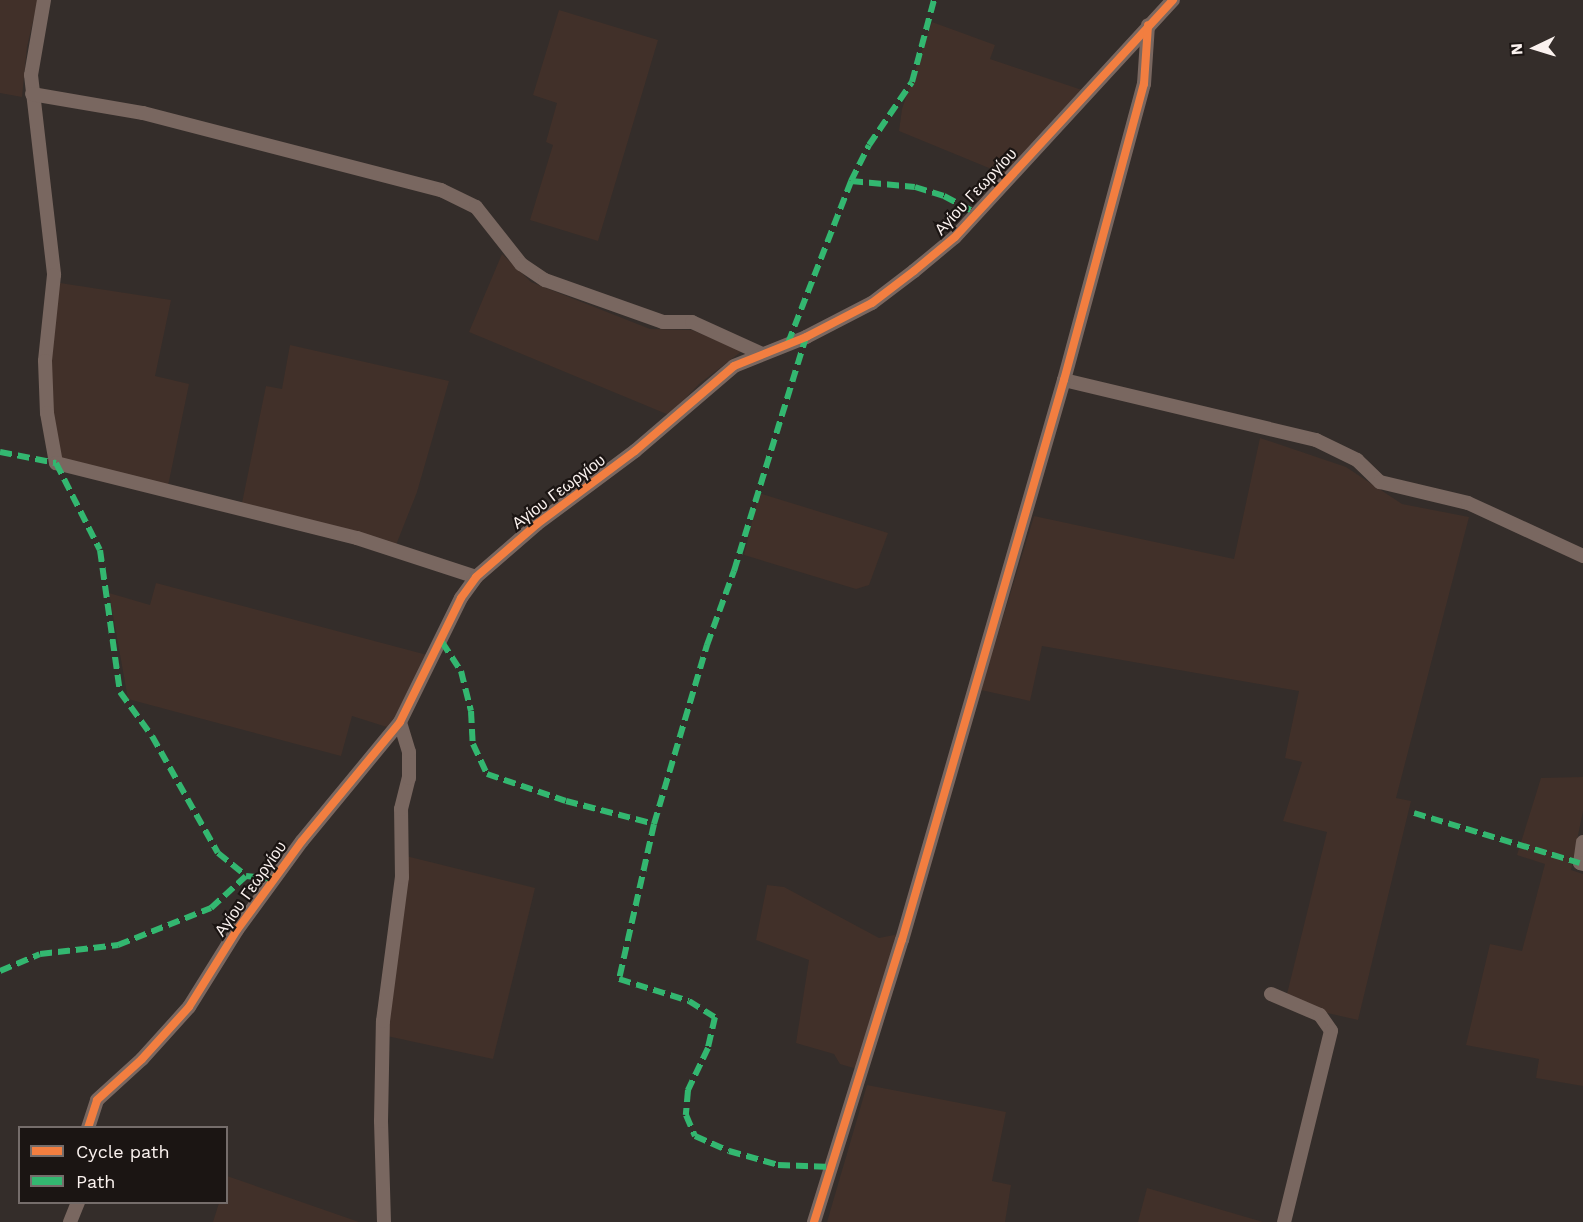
<!DOCTYPE html>
<html>
<head>
<meta charset="utf-8">
<style>
  body { margin:0 }
  #map { position:relative; width:1583px; height:1222px; overflow:hidden; background:#342d2a; font-family:"Work Sans",sans-serif }
  div>[style] { position:absolute }
  .built>* { inset:0; background:#413029 }
  .minor>* { height:14px; margin:-7px; padding:0 7px; transform-origin:7px; border-radius:7px; background:#796760 }
  .quiet>* { height:6px; margin-top:-3px; transform-origin:0; background:repeating-linear-gradient(90deg,#33b770 0 12px,transparent 0 18px) }
  .cycleway>* { height:8px; margin:-4px; padding:0 4px; transform-origin:4px; border-radius:4px; background:#f27e40 }
  span { translate:-50% -50%; white-space:nowrap; text-align:center; line-height:1.15; -webkit-text-stroke:4.5px #1b1513; paint-order:stroke }
  .street-label { font-size:16px; color:#fbf2ef }
  .legend { position:absolute; left:18px; top:1126px; width:210px; height:78px; box-sizing:border-box; background:#1b1513; border:2px solid #756d6b; margin:0; padding:8px 10px; list-style:none; font-size:18px; color:#fbf2ef }
  .legend li { display:flex; align-items:center; gap:12px; height:30px }
  .legend b { width:30px; border:2px solid #756d6b }
  .north { position:absolute; left:1505px; top:18px; width:60px; height:60px; -webkit-text-stroke:4px #1b1513; paint-order:stroke; rotate:266deg; font-size:16px; font-weight:700; line-height:24px; text-align:center; color:#fbf2ef }
  .north::after { content:''; display:block; margin:auto; width:21px; height:27px; background:#fbf2ef; clip-path:polygon(50% 0,100% 100%,50% 72%,0 100%) }
</style>
</head>
<body>
<div id="map">
  <div class="built">
    <i style="clip-path:polygon(0 0,38px 0,27px 47px,22px 97px,0 93px)"></i>
    <i style="clip-path:polygon(559px 10px,658px 40px,598px 241px,530px 220px,553px 145px,546px 142px,557px 103px,533px 95px)"></i>
    <i style="clip-path:polygon(932px 22px,995px 45px,990px 59px,1082px 90px,1006px 175px,899px 131px,902px 109px)"></i>
    <i style="clip-path:polygon(502px 254px,531px 282px,650px 329px,692px 330px,742px 351px,699px 384px,669px 415px,469px 332px)"></i>
    <i style="clip-path:polygon(60px 283px,171px 300px,155px 376px,189px 384px,168px 486px,59px 460px,51px 405px,52px 325px)"></i>
    <i style="clip-path:polygon(290px 345px,449px 381px,417px 492px,396px 545px,242px 503px,266px 386px,282px 389px)"></i>
    <i style="clip-path:polygon(1260px 438px,1346px 467px,1402px 504px,1469px 517px,1396px 798px,1411px 801px,1358px 1020px,1323px 1012px,1287px 994px,1327px 832px,1283px 821px,1302px 762px,1285px 758px,1299px 691px,1042px 646px,1030px 701px,981px 690px,1034px 516px,1234px 559px)"></i>
    <i style="clip-path:polygon(759px 493px,888px 533px,869px 585px,856px 589px,744px 555px)"></i>
    <i style="clip-path:polygon(156px 583px,431px 656px,390px 728px,352px 716px,341px 756px,128px 699px,109px 593px,150px 605px)"></i>
    <i style="clip-path:polygon(1583px 777px,1583px 811px,1571px 870px,1583px 874px,1583px 1086px,1536px 1078px,1539px 1059px,1466px 1045px,1490px 944px,1522px 951px,1545px 864px,1517px 855px,1541px 778px)"></i>
    <i style="clip-path:polygon(406px 856px,535px 888px,493px 1059px,387px 1036px)"></i>
    <i style="clip-path:polygon(767px 885px,784px 887px,879px 938px,899px 934px,857px 1069px,840px 1064px,834px 1054px,796px 1043px,809px 960px,756px 940px)"></i>
    <i style="clip-path:polygon(867px 1085px,1006px 1112px,992px 1181px,1011px 1185px,1005px 1222px,827px 1222px)"></i>
    <i style="clip-path:polygon(227px 1176px,359px 1222px,213px 1222px,219px 1203px,226px 1202px)"></i>
    <i style="clip-path:polygon(1147px 1188px,1263px 1222px,1138px 1222px)"></i>
  </div>
  <div class="minor">
    <i style="left:44px;top:0;width:76px;rotate:99.8deg"></i>
    <i style="left:31px;top:75px;width:201px;rotate:83.4deg"></i>
    <i style="left:54px;top:275px;width:86px;rotate:96deg"></i>
    <i style="left:45px;top:361px;width:52px;rotate:87.8deg"></i>
    <i style="left:47px;top:413px;width:51px;rotate:79.8deg"></i>
    <i style="left:56px;top:463px;width:310px;rotate:14deg"></i>
    <i style="left:357px;top:538px;width:125px;rotate:18.1deg"></i>
    <i style="left:32px;top:94px;width:113px;rotate:9.7deg"></i>
    <i style="left:143px;top:113px;width:308px;rotate:14.5deg"></i>
    <i style="left:441px;top:190px;width:39px;rotate:26deg"></i>
    <i style="left:476px;top:207px;width:73px;rotate:51.7deg"></i>
    <i style="left:521px;top:264px;width:29px;rotate:34deg"></i>
    <i style="left:545px;top:280px;width:125px;rotate:19.6deg"></i>
    <i style="left:663px;top:322px;width:29px"></i>
    <i style="left:692px;top:322px;width:75px;rotate:24.5deg"></i>
    <i style="left:1064px;top:380px;width:259px;rotate:13.4deg"></i>
    <i style="left:1316px;top:440px;width:46px;rotate:26deg"></i>
    <i style="left:1357px;top:460px;width:32px;rotate:44deg"></i>
    <i style="left:1380px;top:482px;width:90px;rotate:13.4deg"></i>
    <i style="left:1468px;top:503px;width:127px;rotate:24.7deg"></i>
    <i style="left:1583px;top:842px;width:21px;rotate:98deg"></i>
    <i style="left:1580px;top:863px;width:3px;rotate:18deg"></i>
    <i style="left:1271px;top:994px;width:53px;rotate:23.2deg"></i>
    <i style="left:1320px;top:1015px;width:19px;rotate:55deg"></i>
    <i style="left:1331px;top:1031px;width:197px;rotate:103.8deg"></i>
    <i style="left:88px;top:1128px;width:29px;rotate:-72deg"></i>
    <i style="left:97px;top:1100px;width:61px;rotate:-42.3deg"></i>
    <i style="left:142px;top:1059px;width:70px;rotate:-47.9deg"></i>
    <i style="left:189px;top:1007px;width:91px;rotate:-58.1deg"></i>
    <i style="left:237px;top:930px;width:110px;rotate:-53.9deg"></i>
    <i style="left:302px;top:841px;width:154px;rotate:-50.5deg"></i>
    <i style="left:400px;top:722px;width:138px;rotate:-63.8deg"></i>
    <i style="left:461px;top:598px;width:26px;rotate:-54deg"></i>
    <i style="left:476px;top:577px;width:81px;rotate:-41deg"></i>
    <i style="left:537px;top:524px;width:122px;rotate:-36.7deg"></i>
    <i style="left:635px;top:451px;width:130px;rotate:-40.6deg"></i>
    <i style="left:734px;top:366px;width:78px;rotate:-21.9deg"></i>
    <i style="left:806px;top:337px;width:74px;rotate:-27.3deg"></i>
    <i style="left:872px;top:303px;width:53px;rotate:-37.3deg"></i>
    <i style="left:914px;top:271px;width:53px;rotate:-39.7deg"></i>
    <i style="left:955px;top:237px;width:322px;rotate:-47.4deg"></i>
    <i style="left:70px;top:1222px;width:22px;rotate:-68deg"></i>
    <i style="left:384px;top:1222px;width:101px;rotate:-91.7deg"></i>
    <i style="left:381px;top:1121px;width:100px;rotate:-88.9deg"></i>
    <i style="left:383px;top:1021px;width:145px;rotate:-82.5deg"></i>
    <i style="left:402px;top:877px;width:68px;rotate:-90.8deg"></i>
    <i style="left:401px;top:809px;width:32px;rotate:-76deg"></i>
    <i style="left:409px;top:778px;width:26px;rotate:-90deg"></i>
    <i style="left:409px;top:752px;width:31px;rotate:-107deg"></i>
    <i style="left:814px;top:1222px;width:295px;rotate:-72.7deg"></i>
    <i style="left:902px;top:940px;width:583px;rotate:-73.87deg"></i>
    <i style="left:1064px;top:380px;width:307px;rotate:-74.9deg"></i>
    <i style="left:1144px;top:84px;width:59px;rotate:-86.1deg"></i>
  </div>
  <div class="quiet">
    <i style="left:851px;top:181px;width:64px;rotate:5.4deg"></i>
    <i style="left:915px;top:187px;width:30px;rotate:17deg"></i>
    <i style="left:944px;top:196px;width:36px;rotate:28deg"></i>
    <i style="left:788px;top:343px;width:174px;rotate:-68.7deg"></i>
    <i style="left:851px;top:181px;width:40px;rotate:-63.4deg"></i>
    <i style="left:869px;top:145px;width:76px;rotate:-55.7deg"></i>
    <i style="left:912px;top:82px;width:85px;rotate:-75deg"></i>
    <i style="left:0;top:452px;width:57px;rotate:11.1deg"></i>
    <i style="left:56px;top:463px;width:97px;rotate:63.2deg"></i>
    <i style="left:100px;top:550px;width:143px;rotate:82deg"></i>
    <i style="left:120px;top:692px;width:54px;rotate:54deg"></i>
    <i style="left:152px;top:736px;width:134px;rotate:60.6deg"></i>
    <i style="left:218px;top:853px;width:36px;rotate:39deg"></i>
    <i style="left:246px;top:876px;width:29px;rotate:6deg"></i>
    <i style="left:442px;top:642px;width:35px;rotate:57deg"></i>
    <i style="left:461px;top:671px;width:41px;rotate:76deg"></i>
    <i style="left:471px;top:711px;width:33px;rotate:87deg"></i>
    <i style="left:473px;top:744px;width:33px;rotate:65deg"></i>
    <i style="left:487px;top:774px;width:83px;rotate:18.9deg"></i>
    <i style="left:566px;top:801px;width:91px;rotate:14.6deg"></i>
    <i style="left:654px;top:824px;width:187px;rotate:-73.5deg"></i>
    <i style="left:707px;top:645px;width:79px;rotate:-70deg"></i>
    <i style="left:734px;top:571px;width:245px;rotate:-72.9deg"></i>
    <i style="left:1414px;top:813px;width:173px;rotate:16.8deg"></i>
    <i style="left:654px;top:824px;width:159px;rotate:102.7deg"></i>
    <i style="left:619px;top:979px;width:73px;rotate:17.4deg"></i>
    <i style="left:689px;top:1001px;width:31px;rotate:32deg"></i>
    <i style="left:715px;top:1017px;width:32px;rotate:103deg"></i>
    <i style="left:708px;top:1048px;width:47px;rotate:115.5deg"></i>
    <i style="left:688px;top:1090px;width:25px;rotate:95deg"></i>
    <i style="left:686px;top:1115px;width:23px;rotate:67deg"></i>
    <i style="left:695px;top:1136px;width:37px;rotate:24deg"></i>
    <i style="left:729px;top:1151px;width:51px;rotate:15.9deg"></i>
    <i style="left:778px;top:1165px;width:54px;rotate:2.1deg"></i>
    <i style="left:0;top:971px;width:43px;rotate:-23deg"></i>
    <i style="left:40px;top:954px;width:79px;rotate:-6.6deg"></i>
    <i style="left:118px;top:945px;width:100px;rotate:-21.7deg"></i>
    <i style="left:211px;top:908px;width:47px;rotate:-42.4deg"></i>
  </div>
  <div class="cycleway">
    <i style="left:88px;top:1128px;width:29px;rotate:-72deg"></i>
    <i style="left:97px;top:1100px;width:61px;rotate:-42.3deg"></i>
    <i style="left:142px;top:1059px;width:70px;rotate:-47.9deg"></i>
    <i style="left:189px;top:1007px;width:91px;rotate:-58.1deg"></i>
    <i style="left:237px;top:930px;width:110px;rotate:-53.9deg"></i>
    <i style="left:302px;top:841px;width:154px;rotate:-50.5deg"></i>
    <i style="left:400px;top:722px;width:138px;rotate:-63.8deg"></i>
    <i style="left:461px;top:598px;width:26px;rotate:-54deg"></i>
    <i style="left:476px;top:577px;width:81px;rotate:-41deg"></i>
    <i style="left:537px;top:524px;width:122px;rotate:-36.7deg"></i>
    <i style="left:635px;top:451px;width:130px;rotate:-40.6deg"></i>
    <i style="left:734px;top:366px;width:78px;rotate:-21.9deg"></i>
    <i style="left:806px;top:337px;width:74px;rotate:-27.3deg"></i>
    <i style="left:872px;top:303px;width:53px;rotate:-37.3deg"></i>
    <i style="left:914px;top:271px;width:53px;rotate:-39.7deg"></i>
    <i style="left:955px;top:237px;width:322px;rotate:-47.4deg"></i>
    <i style="left:814px;top:1222px;width:295px;rotate:-72.7deg"></i>
    <i style="left:902px;top:940px;width:583px;rotate:-73.87deg"></i>
    <i style="left:1064px;top:380px;width:307px;rotate:-74.9deg"></i>
    <i style="left:1144px;top:84px;width:59px;rotate:-86.1deg"></i>
  </div>
  <div class="street-label">
    <span style="left:976px;top:192px;rotate:-47deg">Αγίου Γεωργίου</span>
    <span style="left:559px;top:492px;rotate:-37deg">Αγίου Γεωργίου</span>
    <span style="left:251px;top:889px;rotate:-55deg">Αγίου Γεωργίου</span>
  </div>
  <ul class="legend">
  <li><b style="height:8px;background:#f27e40"></b>Cycle path</li>
  <li><b style="height:8px;background:#33b770"></b>Path</li>
  </ul>
  <div class="north">N</div>
</div>
</body>
</html>
